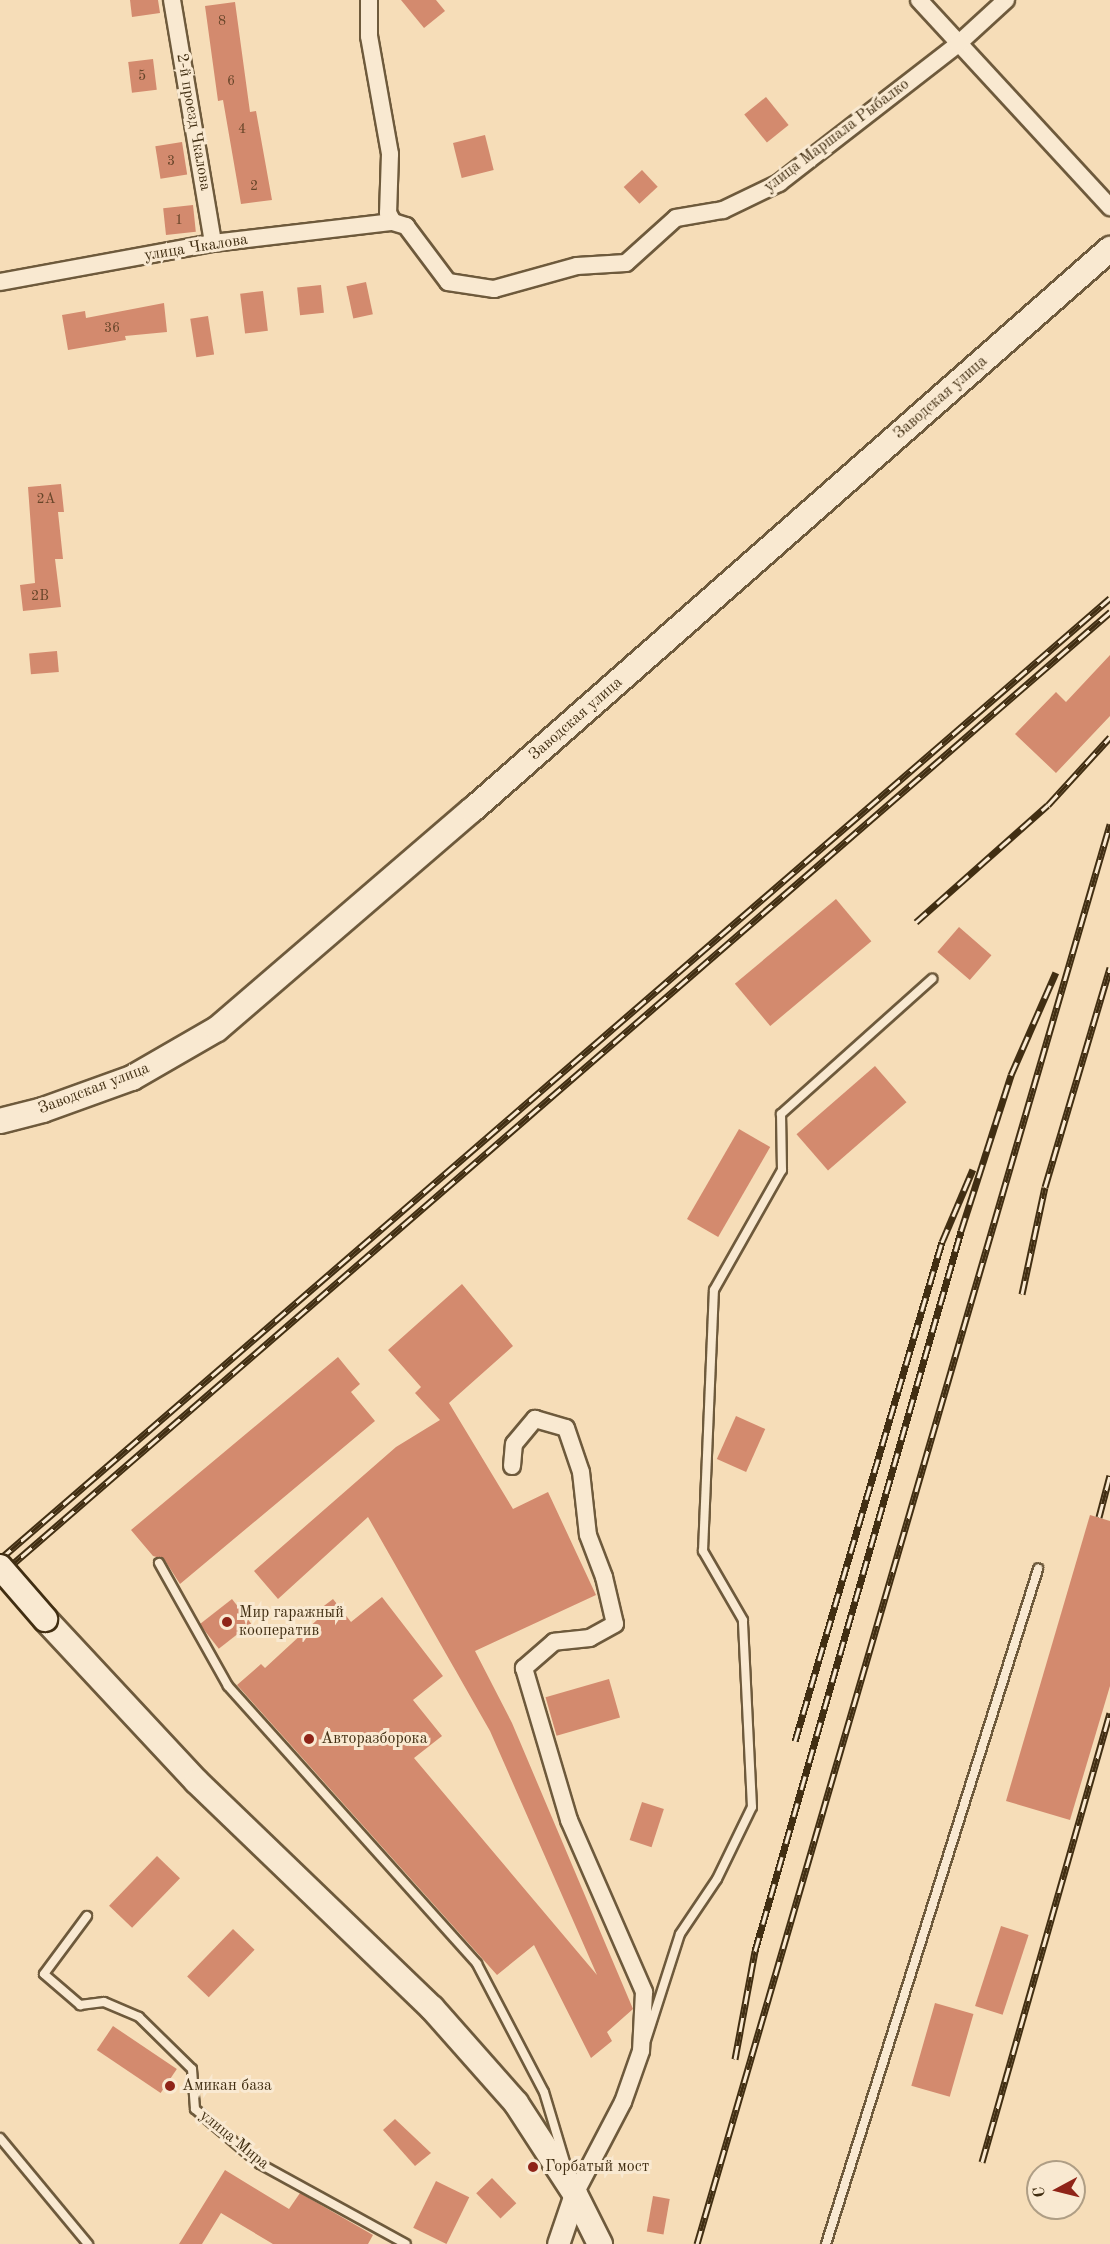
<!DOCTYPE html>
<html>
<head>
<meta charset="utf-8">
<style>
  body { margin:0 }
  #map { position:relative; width:1110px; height:2244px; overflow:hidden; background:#f6ddb8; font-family:"Old Standard TT",serif }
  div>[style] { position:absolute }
  .building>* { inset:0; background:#d38a6e; transform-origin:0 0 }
  .roads { filter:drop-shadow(2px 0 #6e5a3c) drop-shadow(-2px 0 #6e5a3c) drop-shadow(0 2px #6e5a3c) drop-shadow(0 -2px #6e5a3c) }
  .service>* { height:8px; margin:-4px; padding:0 4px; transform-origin:4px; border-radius:4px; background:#f9e9d1 }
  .minor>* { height:16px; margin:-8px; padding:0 8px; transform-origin:8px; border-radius:8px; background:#f9e9d1 }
  .tertiary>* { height:21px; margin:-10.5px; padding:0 10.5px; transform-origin:10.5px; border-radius:10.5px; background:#f9e9d1 }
  .secondary>* { height:24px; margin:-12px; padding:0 12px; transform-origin:12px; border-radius:12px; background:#f9e9d1 }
  .rail>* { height:7px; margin-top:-3.5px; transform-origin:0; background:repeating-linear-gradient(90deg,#f9e9d1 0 14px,#412e12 0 28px); box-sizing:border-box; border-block:2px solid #412e12 }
  .bridges { filter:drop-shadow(2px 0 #412e12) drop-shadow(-2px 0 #412e12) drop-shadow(0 2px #412e12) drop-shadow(0 -2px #412e12) }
  .secondary-bridge>* { height:24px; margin:-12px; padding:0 12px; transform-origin:12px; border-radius:12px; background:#f9e9d1 }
  .dots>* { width:16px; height:16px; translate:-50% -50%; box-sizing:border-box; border:3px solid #f9e9d1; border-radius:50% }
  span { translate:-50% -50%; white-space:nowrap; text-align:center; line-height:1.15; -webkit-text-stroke:6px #f9e9d1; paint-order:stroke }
  .number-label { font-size:14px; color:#664529 }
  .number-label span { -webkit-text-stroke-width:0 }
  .street-label { font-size:16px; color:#412e12 }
  .poi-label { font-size:16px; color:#412e12 }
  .left { translate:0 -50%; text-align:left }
  .north { position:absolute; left:1026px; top:2160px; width:60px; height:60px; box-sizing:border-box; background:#f9e9d1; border:2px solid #af9e85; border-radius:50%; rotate:263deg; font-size:16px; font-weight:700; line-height:24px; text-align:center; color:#412e12 }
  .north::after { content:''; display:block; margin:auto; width:21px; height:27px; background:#8f2418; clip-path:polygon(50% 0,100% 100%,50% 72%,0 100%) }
</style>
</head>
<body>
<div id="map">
  <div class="building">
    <i style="clip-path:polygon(130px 0,158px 0,160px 13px,132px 17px)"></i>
    <i style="clip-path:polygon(401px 0,436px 0,445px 11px,424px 28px)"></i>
    <i style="clip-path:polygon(235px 2px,250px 112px,256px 111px,272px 200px,241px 204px,223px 100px,218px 101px,205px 6px)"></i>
    <i style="left:153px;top:59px;width:31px;height:25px;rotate:83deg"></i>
    <i style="left:766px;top:97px;width:36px;height:28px;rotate:51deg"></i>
    <i style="left:485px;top:135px;width:36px;height:33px;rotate:76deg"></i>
    <i style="left:182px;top:142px;width:33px;height:27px;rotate:81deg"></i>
    <i style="left:642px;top:170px;width:23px;height:25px;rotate:47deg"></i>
    <i style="left:193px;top:205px;width:27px;height:30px;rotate:84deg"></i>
    <i style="left:366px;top:282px;width:33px;height:20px;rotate:78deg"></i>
    <i style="left:321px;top:285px;width:28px;height:24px;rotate:84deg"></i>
    <i style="left:263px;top:291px;width:40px;height:23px;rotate:83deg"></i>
    <i style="clip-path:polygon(164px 303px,167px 332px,125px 336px,126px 340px,68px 350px,62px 315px,85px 311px,86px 318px)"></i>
    <i style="left:208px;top:316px;width:39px;height:18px;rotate:81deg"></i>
    <i style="clip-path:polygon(61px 484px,64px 512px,58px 512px,63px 559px,55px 559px,61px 607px,23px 611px,20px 585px,35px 583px,28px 487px)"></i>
    <i style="left:57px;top:651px;width:21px;height:28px;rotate:85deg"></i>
    <i style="clip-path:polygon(1110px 655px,1110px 716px,1056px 773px,1015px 734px,1056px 692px,1066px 702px)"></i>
    <i style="left:836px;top:899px;width:55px;height:132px;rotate:50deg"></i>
    <i style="left:959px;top:927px;width:43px;height:33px;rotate:41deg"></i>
    <i style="left:875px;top:1066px;width:48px;height:104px;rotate:49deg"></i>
    <i style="left:739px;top:1129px;width:36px;height:104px;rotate:30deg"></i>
    <i style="clip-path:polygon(462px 1284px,513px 1346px,449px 1403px,513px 1509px,548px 1492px,596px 1595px,475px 1651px,512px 1723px,633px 2009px,607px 2032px,612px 2041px,591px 2058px,534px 1945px,497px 1975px,237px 1685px,261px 1664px,265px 1668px,317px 1620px,312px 1615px,333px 1599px,351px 1622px,382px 1597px,443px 1676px,413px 1700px,442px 1736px,414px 1758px,597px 1975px,490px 1731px,368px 1517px,278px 1599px,254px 1571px,396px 1447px,440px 1420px,415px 1393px,421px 1387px,388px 1350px)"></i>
    <i style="clip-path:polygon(338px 1357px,360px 1384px,351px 1392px,375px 1421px,180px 1584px,164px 1559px,153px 1556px,131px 1530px)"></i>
    <i style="left:736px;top:1416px;width:32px;height:47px;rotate:24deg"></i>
    <i style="clip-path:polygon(1090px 1515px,1110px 1521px,1110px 1686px,1070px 1820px,1006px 1801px)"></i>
    <i style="left:232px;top:1599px;width:31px;height:41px;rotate:52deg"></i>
    <i style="left:609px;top:1679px;width:40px;height:66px;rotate:74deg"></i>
    <i style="left:642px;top:1802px;width:23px;height:40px;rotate:18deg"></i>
    <i style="left:157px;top:1856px;width:32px;height:69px;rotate:44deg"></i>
    <i style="left:1001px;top:1926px;width:29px;height:84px;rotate:18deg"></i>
    <i style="left:233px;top:1929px;width:30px;height:66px;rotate:44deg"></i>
    <i style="left:935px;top:2003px;width:40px;height:86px;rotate:16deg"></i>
    <i style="left:113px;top:2026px;width:77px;height:29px;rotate:34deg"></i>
    <i style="clip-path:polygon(395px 2119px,431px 2153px,415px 2166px,383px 2130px)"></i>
    <i style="clip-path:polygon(225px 2170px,289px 2209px,300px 2193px,373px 2235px,368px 2244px,273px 2244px,221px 2213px,202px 2244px,179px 2244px)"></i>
    <i style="left:492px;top:2178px;width:35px;height:22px;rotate:46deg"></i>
    <i style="left:436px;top:2181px;width:37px;height:52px;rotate:26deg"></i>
    <i style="left:653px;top:2196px;width:17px;height:36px;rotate:10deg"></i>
  </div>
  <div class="roads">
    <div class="service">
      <i style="left:159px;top:1563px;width:141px;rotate:60.7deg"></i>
      <i style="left:228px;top:1686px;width:373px;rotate:48.1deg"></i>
      <i style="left:477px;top:1964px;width:144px;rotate:62.4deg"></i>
      <i style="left:544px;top:2092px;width:73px;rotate:73.3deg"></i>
      <i style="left:87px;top:1916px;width:72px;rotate:126.6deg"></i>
      <i style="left:44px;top:1974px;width:48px;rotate:40.7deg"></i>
      <i style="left:80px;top:2005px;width:24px;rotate:-7deg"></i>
      <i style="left:104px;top:2002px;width:38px;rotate:23deg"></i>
      <i style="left:139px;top:2017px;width:74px;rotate:44.5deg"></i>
      <i style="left:192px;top:2069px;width:40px;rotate:85.7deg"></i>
      <i style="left:195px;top:2109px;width:85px;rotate:40.2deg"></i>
      <i style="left:260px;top:2164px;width:166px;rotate:28.7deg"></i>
      <i style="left:646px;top:2040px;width:111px;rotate:-72.2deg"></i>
      <i style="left:680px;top:1934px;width:66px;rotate:-56.1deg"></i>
      <i style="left:717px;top:1879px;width:80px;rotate:-64.1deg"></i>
      <i style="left:752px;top:1807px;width:187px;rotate:-92.8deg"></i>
      <i style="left:743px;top:1620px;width:80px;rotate:-120.1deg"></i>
      <i style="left:703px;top:1551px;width:261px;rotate:-87.6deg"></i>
      <i style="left:714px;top:1290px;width:138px;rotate:-60.5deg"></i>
      <i style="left:782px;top:1170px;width:56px;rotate:-91deg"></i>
      <i style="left:781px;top:1114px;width:203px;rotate:-41.8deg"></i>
      <i style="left:0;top:2138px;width:138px;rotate:50.3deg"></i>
      <i style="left:826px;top:2244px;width:708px;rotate:-72.56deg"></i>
    </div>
    <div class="minor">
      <i style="left:172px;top:0;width:246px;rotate:80.4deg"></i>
      <i style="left:369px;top:0;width:36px;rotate:90deg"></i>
      <i style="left:369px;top:36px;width:120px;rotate:79.9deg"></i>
      <i style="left:390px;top:154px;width:59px;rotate:91.9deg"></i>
      <i style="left:388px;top:213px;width:10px;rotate:61deg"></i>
      <i style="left:919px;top:0;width:282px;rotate:47.3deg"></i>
      <i style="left:0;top:282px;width:217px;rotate:-10.4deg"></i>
      <i style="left:213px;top:243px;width:181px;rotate:-6.7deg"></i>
      <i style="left:393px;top:222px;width:14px;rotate:17deg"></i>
      <i style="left:406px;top:226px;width:70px;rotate:53.1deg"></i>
      <i style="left:448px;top:282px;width:47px;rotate:8.7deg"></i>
      <i style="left:494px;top:289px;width:86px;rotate:-15.5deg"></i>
      <i style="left:577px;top:266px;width:49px;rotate:-3.5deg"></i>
      <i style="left:626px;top:263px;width:67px;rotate:-42deg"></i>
      <i style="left:676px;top:218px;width:48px;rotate:-9.7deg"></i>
      <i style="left:723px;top:210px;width:62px;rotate:-25.7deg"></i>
      <i style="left:779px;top:183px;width:227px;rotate:-37.8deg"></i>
      <i style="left:958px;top:44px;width:65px;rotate:-42.5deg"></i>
      <i style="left:512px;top:1466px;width:22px;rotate:-85deg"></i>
      <i style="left:514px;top:1444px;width:33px;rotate:-50deg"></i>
      <i style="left:535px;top:1419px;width:32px;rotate:16deg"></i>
      <i style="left:566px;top:1428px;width:46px;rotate:71.2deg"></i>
      <i style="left:581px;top:1472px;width:63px;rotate:83.7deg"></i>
      <i style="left:588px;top:1535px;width:45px;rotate:69.1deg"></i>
      <i style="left:604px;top:1577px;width:48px;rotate:76.8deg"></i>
      <i style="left:615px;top:1624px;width:29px;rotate:151deg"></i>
      <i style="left:590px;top:1638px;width:36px;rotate:174deg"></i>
      <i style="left:554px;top:1642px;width:40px;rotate:139deg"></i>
      <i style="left:524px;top:1668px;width:159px;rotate:73.5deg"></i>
      <i style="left:569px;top:1820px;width:188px;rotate:66.4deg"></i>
      <i style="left:644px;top:1992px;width:59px;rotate:92.9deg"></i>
      <i style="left:641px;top:2051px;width:54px;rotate:109.4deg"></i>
      <i style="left:623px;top:2102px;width:104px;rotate:117.6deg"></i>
    </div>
    <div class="tertiary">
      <i style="left:558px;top:2244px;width:53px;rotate:-71.2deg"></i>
    </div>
    <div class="secondary">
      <i style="left:0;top:1121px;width:44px;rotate:-14.3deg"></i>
      <i style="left:43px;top:1110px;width:95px;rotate:-19.8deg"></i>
      <i style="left:132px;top:1078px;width:98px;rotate:-30deg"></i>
      <i style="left:217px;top:1029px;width:336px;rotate:-40.7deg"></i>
      <i style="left:472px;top:810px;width:850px;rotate:-41.33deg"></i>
      <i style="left:45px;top:1619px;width:223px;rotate:47deg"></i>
      <i style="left:197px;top:1782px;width:326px;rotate:43.9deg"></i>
      <i style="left:432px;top:2008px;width:127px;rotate:48.5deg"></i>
      <i style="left:516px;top:2103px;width:108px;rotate:57deg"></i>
      <i style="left:575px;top:2194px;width:56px;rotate:63.4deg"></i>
    </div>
  </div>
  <div class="rail">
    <i style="left:916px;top:922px;width:176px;rotate:-41.6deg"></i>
    <i style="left:1048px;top:805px;width:92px;rotate:-47.6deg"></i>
    <i style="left:1022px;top:1294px;width:109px;rotate:-77.9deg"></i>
    <i style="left:1045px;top:1187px;width:229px;rotate:-73.5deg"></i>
    <i style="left:1099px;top:1517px;width:43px;rotate:-75.3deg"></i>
    <i style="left:0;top:1559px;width:1468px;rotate:-40.88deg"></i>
    <i style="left:0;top:1575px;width:1470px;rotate:-40.94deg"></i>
    <i style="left:795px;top:1741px;width:520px;rotate:-73.59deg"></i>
    <i style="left:942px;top:1242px;width:79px;rotate:-67deg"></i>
    <i style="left:735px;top:2059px;width:110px;rotate:-79.5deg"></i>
    <i style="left:755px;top:1951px;width:749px;rotate:-74.03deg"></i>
    <i style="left:961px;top:1231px;width:164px;rotate:-72.2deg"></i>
    <i style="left:1011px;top:1075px;width:112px;rotate:-66.4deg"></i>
    <i style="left:982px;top:2162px;width:467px;rotate:-74.1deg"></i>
    <i style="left:697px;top:2244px;width:1479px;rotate:-73.78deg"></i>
  </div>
  <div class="bridges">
    <div class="secondary-bridge">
      <i style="left:0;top:1567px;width:69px;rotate:49.1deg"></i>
    </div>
  </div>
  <div class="dots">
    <i style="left:227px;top:1622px;background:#8f2418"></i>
    <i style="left:309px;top:1739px;background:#8f2418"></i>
    <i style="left:170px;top:2086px;background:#8f2418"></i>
    <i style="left:533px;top:2167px;background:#8f2418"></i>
  </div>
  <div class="number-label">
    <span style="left:222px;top:21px">8</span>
    <span style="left:142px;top:76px">5</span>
    <span style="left:231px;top:81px">6</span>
    <span style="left:242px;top:129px">4</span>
    <span style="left:171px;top:161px">3</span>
    <span style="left:254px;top:186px">2</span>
    <span style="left:179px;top:220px">1</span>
    <span style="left:112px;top:328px">36</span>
    <span style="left:46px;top:499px">2А</span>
    <span style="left:40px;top:596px">2В</span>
  </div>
  <div class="street-label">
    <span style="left:193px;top:122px;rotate:80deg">2-й проезд Чкалова</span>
    <span style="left:837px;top:136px;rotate:-37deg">улица Маршала Рыбалко</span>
    <span style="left:196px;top:248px;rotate:-9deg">улица Чкалова</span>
    <span style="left:941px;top:398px;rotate:-41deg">Заводская улица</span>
    <span style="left:576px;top:719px;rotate:-41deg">Заводская улица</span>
    <span style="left:94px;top:1089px;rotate:-21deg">Заводская улица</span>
    <span style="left:234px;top:2140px;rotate:39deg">улица Мира</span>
  </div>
  <div class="poi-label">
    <span class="left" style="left:239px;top:1622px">Мир гаражный<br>кооператив</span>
    <span class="left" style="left:321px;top:1739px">Авторазборока</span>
    <span class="left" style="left:182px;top:2086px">Амикан база</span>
    <span class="left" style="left:545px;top:2167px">Горбатый мост</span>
  </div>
  <div class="north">С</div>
</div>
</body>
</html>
